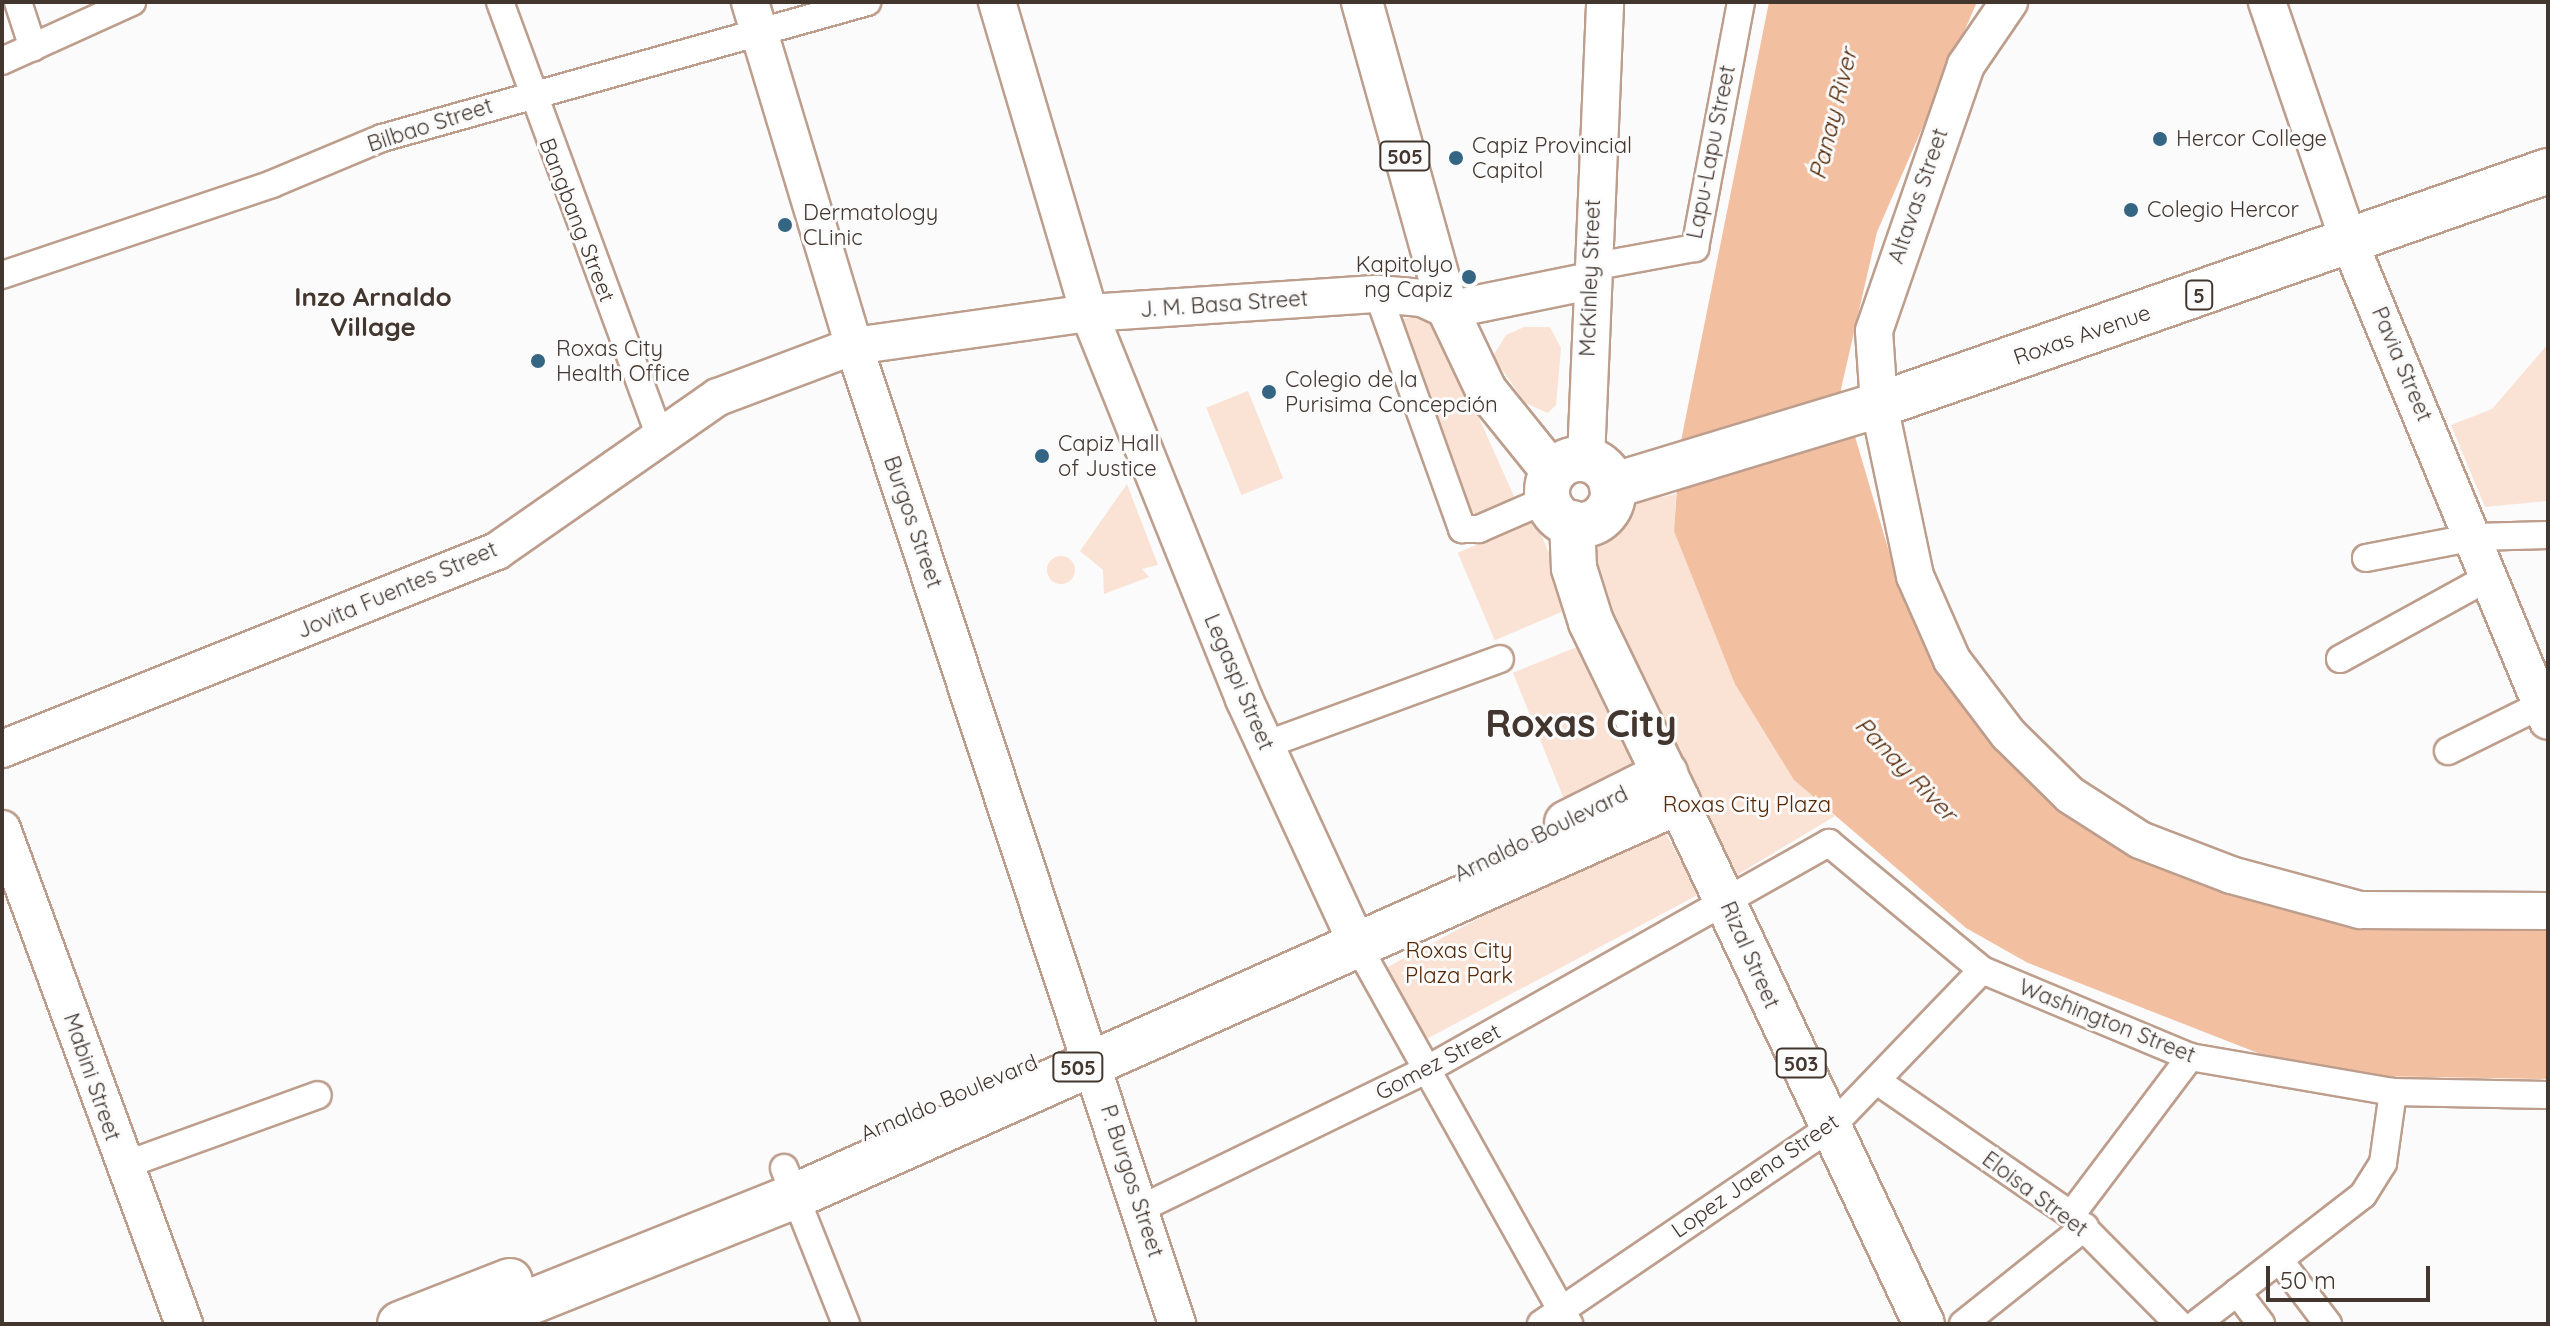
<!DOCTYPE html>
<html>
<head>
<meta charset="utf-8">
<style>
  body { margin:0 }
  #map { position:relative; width:2550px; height:1326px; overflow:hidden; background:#fbfbfb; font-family:Quicksand,sans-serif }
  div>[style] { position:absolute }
  .green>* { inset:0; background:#fae2d5; transform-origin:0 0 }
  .round { border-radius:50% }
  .water>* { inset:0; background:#f2bfa1 }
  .roads { filter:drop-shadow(2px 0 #bd9e8d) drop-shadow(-2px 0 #bd9e8d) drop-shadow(0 2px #bd9e8d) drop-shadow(0 -2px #bd9e8d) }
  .street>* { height:26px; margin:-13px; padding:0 13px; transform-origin:13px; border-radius:13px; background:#fff }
  .secondary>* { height:36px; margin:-18px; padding:0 18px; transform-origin:18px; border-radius:18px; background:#fff }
  .primary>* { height:40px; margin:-20px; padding:0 20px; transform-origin:20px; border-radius:20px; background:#fff }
  .highway>* { height:44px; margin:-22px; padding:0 22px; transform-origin:22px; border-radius:22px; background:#fff }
  .highway>.ring { margin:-22px; padding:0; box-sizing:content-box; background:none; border:44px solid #fff; border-radius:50% }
  .dots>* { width:22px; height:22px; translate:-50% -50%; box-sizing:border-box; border:4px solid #fbfbfb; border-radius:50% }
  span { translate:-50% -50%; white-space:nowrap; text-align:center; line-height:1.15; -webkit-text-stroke:6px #fbfbfb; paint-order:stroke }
  .shield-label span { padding:2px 6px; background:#fbfbfb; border:2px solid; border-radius:6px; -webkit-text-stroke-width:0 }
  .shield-label { font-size:20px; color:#42362f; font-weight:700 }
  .street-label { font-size:22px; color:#42362f }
  .poi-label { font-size:22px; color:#42362f }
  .left { translate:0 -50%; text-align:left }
  .right { translate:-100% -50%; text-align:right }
  .park-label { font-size:22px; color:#562806 }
  .water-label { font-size:24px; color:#502300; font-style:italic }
  .quarter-label { font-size:26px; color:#42362f; font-weight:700 }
  .town-label { font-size:38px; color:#42362f; font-weight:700 }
  .frame { position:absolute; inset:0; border:4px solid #42362f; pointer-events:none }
  .scale { position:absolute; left:2266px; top:1266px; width:164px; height:36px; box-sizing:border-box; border:4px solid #42362f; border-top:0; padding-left:10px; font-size:24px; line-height:28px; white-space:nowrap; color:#42362f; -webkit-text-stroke:6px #fbfbfb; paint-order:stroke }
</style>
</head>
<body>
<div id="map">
  <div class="green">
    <i style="clip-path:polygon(1432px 313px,1517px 503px,1469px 524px,1396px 320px)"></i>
    <i style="clip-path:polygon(1524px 327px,1550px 327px,1561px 348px,1556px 405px,1548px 413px,1525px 403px,1493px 356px,1506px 335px)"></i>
    <i style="clip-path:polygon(2548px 344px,2548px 501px,2485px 507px,2451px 425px,2492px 409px)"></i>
    <i style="left:1248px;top:391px;width:94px;height:45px;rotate:68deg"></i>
    <i style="clip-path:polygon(1127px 484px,1158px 565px,1142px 569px,1149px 577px,1104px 594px,1103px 570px,1080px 551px)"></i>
    <i style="clip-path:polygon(1676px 494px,1674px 531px,1794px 780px,1835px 816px,1732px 878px,1594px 607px,1588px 537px,1628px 504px)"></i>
    <i style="left:1535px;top:520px;width:95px;height:84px;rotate:67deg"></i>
    <i class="round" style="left:1047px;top:556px;width:28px;height:28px"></i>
    <i style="left:1589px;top:642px;width:142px;height:82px;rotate:68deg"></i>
    <i style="left:1660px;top:822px;width:82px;height:314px;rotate:62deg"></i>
  </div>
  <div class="water">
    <i style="clip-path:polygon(1769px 2px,1977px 2px,1877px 232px,1841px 389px,1900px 589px,1938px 665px,2007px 751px,2090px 829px,2200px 878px,2548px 917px,2548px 1079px,2371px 1076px,2263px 1055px,2028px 963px,1966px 928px,1794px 780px,1735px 684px,1674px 531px,1680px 446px)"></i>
  </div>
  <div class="roads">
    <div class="street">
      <i style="left:18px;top:2px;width:48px;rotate:71.9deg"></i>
      <i style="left:500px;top:2px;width:461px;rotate:69.8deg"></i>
      <i style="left:2px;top:61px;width:143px;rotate:-24.4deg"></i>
      <i style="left:1591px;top:267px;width:106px;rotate:-10.4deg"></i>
      <i style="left:1695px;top:248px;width:250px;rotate:-79.4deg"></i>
      <i style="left:2px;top:275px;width:285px;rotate:-18.6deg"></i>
      <i style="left:272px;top:184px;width:119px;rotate:-22.7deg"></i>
      <i style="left:382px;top:138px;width:504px;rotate:-15.66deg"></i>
      <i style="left:1378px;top:294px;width:250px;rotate:70.3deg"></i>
      <i style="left:1462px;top:529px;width:17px"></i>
      <i style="left:1479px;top:529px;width:75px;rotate:-23.5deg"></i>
      <i style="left:2366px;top:558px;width:111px;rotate:-10.9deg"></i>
      <i style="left:2475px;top:537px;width:73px;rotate:-1.6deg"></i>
      <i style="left:2340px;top:659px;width:172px;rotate:-28.8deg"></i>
      <i style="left:1265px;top:745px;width:250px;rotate:-20.1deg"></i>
      <i style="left:2448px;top:751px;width:106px;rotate:-26.3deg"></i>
      <i style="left:1359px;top:948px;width:431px;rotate:60.8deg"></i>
      <i style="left:1877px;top:1081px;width:236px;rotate:34.6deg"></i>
      <i style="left:2071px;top:1215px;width:153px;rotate:45.3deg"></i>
      <i style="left:122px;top:1166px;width:208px;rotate:-19.9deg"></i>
      <i style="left:784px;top:1168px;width:168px;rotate:68.3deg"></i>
      <i style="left:1142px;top:1208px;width:314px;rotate:-25.9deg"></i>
      <i style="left:1424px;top:1071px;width:465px;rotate:-29.4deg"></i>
      <i style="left:1829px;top:843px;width:199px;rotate:39.7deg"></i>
      <i style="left:1982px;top:970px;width:225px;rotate:22.7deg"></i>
      <i style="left:2190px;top:1057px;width:206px;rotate:9.8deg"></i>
      <i style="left:2393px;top:1092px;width:155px;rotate:1.1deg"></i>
      <i style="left:2071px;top:1215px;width:198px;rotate:-53deg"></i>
      <i style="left:2281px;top:1262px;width:78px;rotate:52.8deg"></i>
      <i style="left:2237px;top:1292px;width:40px;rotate:53deg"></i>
      <i style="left:1541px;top:1324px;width:352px;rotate:-34.2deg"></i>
      <i style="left:1832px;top:1126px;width:216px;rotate:-46.1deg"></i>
      <i style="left:1963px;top:1324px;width:156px;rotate:-38.5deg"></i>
      <i style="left:2196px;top:1324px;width:211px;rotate:-37.7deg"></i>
      <i style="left:2363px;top:1195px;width:38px;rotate:-58deg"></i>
      <i style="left:2383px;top:1163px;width:72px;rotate:-82deg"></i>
    </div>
    <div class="secondary">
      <i style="left:750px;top:2px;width:359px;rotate:73.2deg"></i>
      <i style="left:854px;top:346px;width:1030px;rotate:71.72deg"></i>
      <i style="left:997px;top:2px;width:324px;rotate:73.5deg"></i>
      <i style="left:1089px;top:313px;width:416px;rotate:68.1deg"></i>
      <i style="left:1244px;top:699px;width:274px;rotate:65.2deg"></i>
      <i style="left:2009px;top:2px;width:76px;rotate:124.3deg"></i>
      <i style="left:1966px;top:65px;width:281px;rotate:109.1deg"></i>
      <i style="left:1874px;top:331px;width:74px;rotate:86.1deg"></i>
      <i style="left:1879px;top:405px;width:175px;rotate:78.1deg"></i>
      <i style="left:1915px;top:576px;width:92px;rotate:66.2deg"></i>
      <i style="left:1952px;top:660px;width:93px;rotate:52.9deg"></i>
      <i style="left:2008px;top:734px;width:87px;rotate:44.5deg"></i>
      <i style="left:2070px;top:795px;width:83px;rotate:32.7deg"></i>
      <i style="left:2140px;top:840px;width:97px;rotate:21deg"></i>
      <i style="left:2231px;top:875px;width:134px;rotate:15.2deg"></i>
      <i style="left:2360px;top:910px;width:188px;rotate:0.3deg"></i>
      <i style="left:2267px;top:2px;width:256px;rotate:71.1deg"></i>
      <i style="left:2350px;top:244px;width:516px;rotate:67.46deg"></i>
      <i style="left:1586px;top:459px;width:457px;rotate:-87.6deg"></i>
      <i style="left:2px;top:749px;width:533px;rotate:-21.8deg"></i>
      <i style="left:497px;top:551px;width:269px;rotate:-34.9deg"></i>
      <i style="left:718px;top:397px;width:145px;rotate:-20.6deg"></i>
      <i style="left:854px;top:346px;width:237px;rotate:-8deg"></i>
      <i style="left:1089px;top:313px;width:290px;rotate:-3.8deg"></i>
      <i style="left:1378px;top:294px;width:44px;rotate:5.2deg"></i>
      <i style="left:1422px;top:298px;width:29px;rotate:25deg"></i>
      <i style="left:1448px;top:310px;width:146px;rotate:-11.5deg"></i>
      <i style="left:2px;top:829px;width:527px;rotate:69.81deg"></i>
    </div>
    <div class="primary">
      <i style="left:1362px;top:2px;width:320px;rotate:74.4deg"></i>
      <i style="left:1448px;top:310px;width:89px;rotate:64.6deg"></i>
      <i style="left:1486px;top:390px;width:107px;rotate:51.1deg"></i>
      <i style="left:1678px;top:802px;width:577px;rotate:64.77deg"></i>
    </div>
    <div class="highway">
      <i class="ring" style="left:1547px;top:459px;width:22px;height:22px"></i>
      <i style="left:1612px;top:486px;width:279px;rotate:-16.9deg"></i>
      <i style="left:1879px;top:405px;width:709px;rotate:-19.28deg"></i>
      <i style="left:1567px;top:823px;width:110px;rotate:-26.6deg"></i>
      <i style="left:400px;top:1324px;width:118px;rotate:-21.4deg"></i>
      <i style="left:475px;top:1324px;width:345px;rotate:-21.8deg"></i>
      <i style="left:795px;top:1196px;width:967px;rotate:-24.05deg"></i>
      <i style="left:1678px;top:802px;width:200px;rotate:-115.8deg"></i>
      <i style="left:1591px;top:622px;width:57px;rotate:-107.5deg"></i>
      <i style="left:1574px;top:568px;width:45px;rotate:-92.5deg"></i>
    </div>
  </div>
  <div class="dots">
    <i style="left:2160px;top:139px;background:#346684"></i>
    <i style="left:1456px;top:158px;background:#346684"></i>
    <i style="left:2131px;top:210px;background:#346684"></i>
    <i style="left:785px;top:225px;background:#346684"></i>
    <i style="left:1469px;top:277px;background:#346684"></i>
    <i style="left:538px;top:361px;background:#346684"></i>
    <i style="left:1269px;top:392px;background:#346684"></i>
    <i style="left:1042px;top:456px;background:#346684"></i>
  </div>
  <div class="shield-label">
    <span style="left:1405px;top:156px">505</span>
    <span style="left:2199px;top:295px">5</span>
    <span style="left:1801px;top:1063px">503</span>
    <span style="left:1078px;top:1067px">505</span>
  </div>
  <div class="street-label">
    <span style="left:430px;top:125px;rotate:-18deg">Bilbao Street</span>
    <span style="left:1711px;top:152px;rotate:-79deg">Lapu-Lapu Street</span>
    <span style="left:1918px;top:196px;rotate:-71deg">Altavas Street</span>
    <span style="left:577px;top:220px;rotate:69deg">Bangbang Street</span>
    <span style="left:1590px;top:278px;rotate:-88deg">McKinley Street</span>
    <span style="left:1224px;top:304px;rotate:-4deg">J. M. Basa Street</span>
    <span style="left:2082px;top:335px;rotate:-19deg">Roxas Avenue</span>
    <span style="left:2402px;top:364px;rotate:67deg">Pavia Street</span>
    <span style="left:913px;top:522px;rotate:71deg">Burgos Street</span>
    <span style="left:397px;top:590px;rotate:-23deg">Jovita Fuentes Street</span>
    <span style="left:1239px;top:682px;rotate:67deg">Legaspi Street</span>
    <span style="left:1541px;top:834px;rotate:-26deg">Arnaldo Boulevard</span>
    <span style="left:1750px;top:955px;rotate:66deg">Rizal Street</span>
    <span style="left:2107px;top:1021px;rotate:22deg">Washington Street</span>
    <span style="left:1438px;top:1062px;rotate:-28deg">Gomez Street</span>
    <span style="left:92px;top:1077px;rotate:71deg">Mabini Street</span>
    <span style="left:949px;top:1098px;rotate:-23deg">Arnaldo Boulevard</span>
    <span style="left:1755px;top:1176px;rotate:-35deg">Lopez Jaena Street</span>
    <span style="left:1132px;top:1181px;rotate:72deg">P. Burgos Street</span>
    <span style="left:2035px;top:1194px;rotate:37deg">Eloisa Street</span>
  </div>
  <div class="poi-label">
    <span class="left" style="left:2176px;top:139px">Hercor College</span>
    <span class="left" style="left:1472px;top:158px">Capiz Provincial<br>Capitol</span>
    <span class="left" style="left:2147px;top:210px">Colegio Hercor</span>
    <span class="left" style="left:803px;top:225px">Dermatology<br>CLinic</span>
    <span class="right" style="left:1453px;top:277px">Kapitolyo<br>ng Capiz</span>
    <span class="left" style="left:556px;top:361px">Roxas City<br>Health Office</span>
    <span class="left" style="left:1285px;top:392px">Colegio de la<br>Purisima Concepción</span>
    <span class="left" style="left:1058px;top:456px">Capiz Hall<br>of Justice</span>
  </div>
  <div class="park-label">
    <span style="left:1747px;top:805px">Roxas City Plaza</span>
    <span style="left:1459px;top:963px">Roxas City<br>Plaza Park</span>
  </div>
  <div class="water-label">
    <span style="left:1833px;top:114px;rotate:-76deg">Panay River</span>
    <span style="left:1906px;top:769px;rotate:46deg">Panay River</span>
  </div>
  <div class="quarter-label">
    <span style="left:373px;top:312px">Inzo Arnaldo<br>Village</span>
  </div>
  <div class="town-label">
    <span style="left:1581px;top:724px">Roxas City</span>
  </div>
  <div class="frame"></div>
  <div class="scale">50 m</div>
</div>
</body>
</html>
